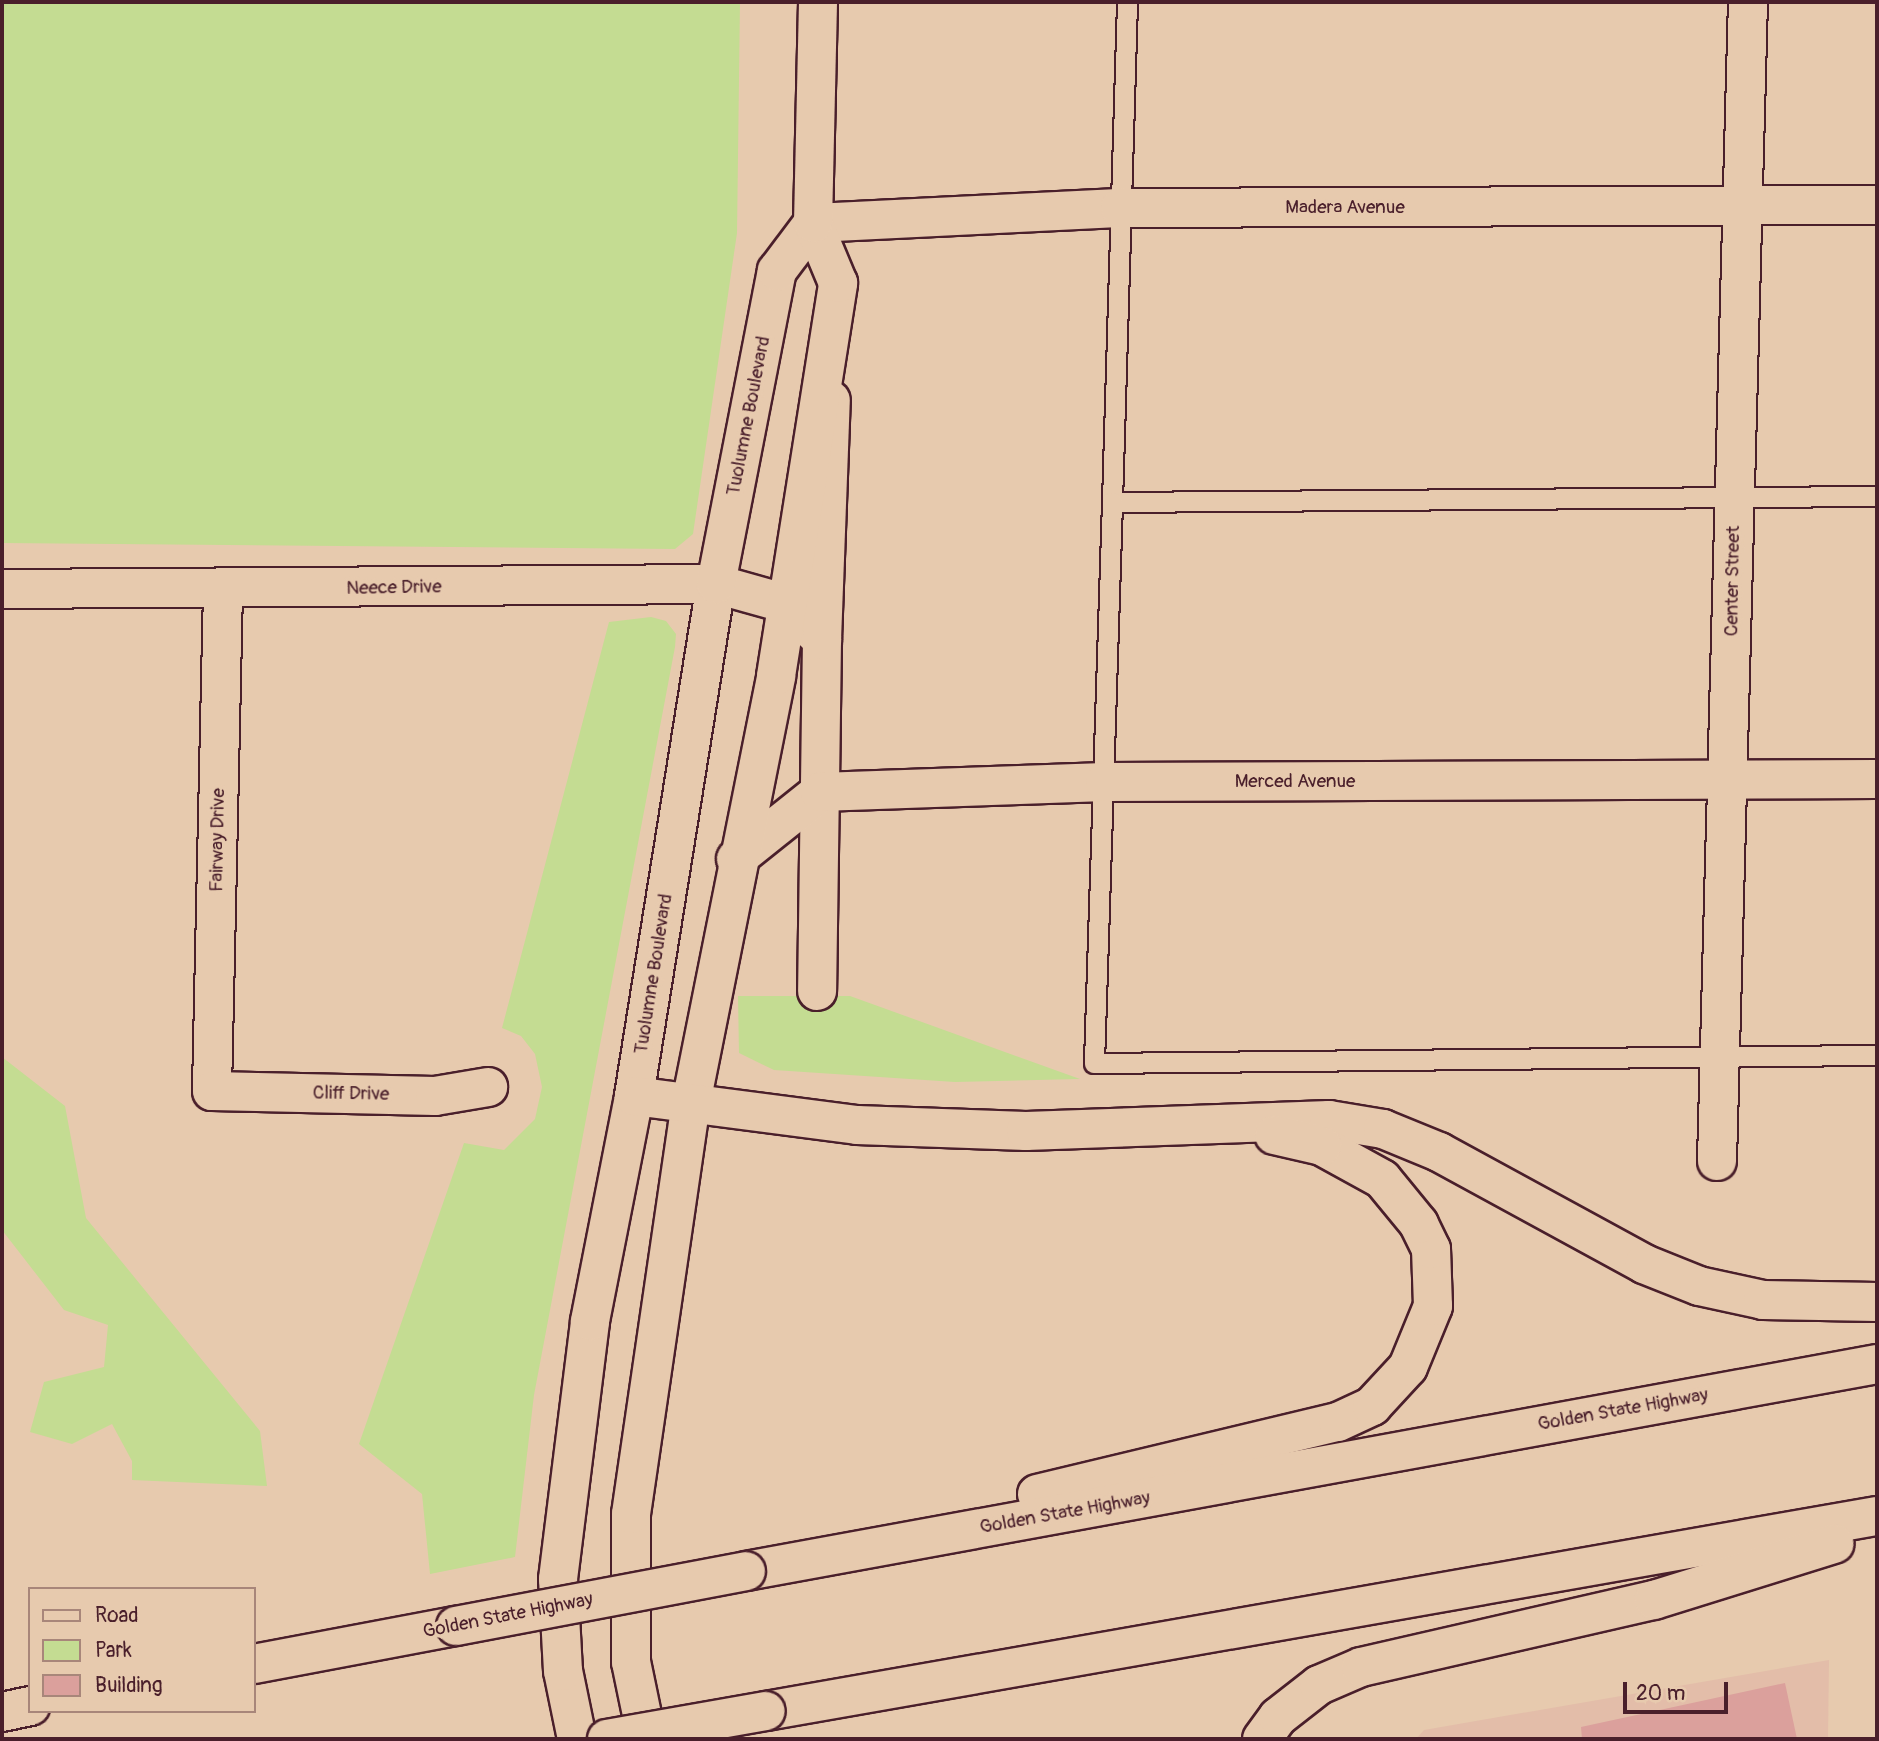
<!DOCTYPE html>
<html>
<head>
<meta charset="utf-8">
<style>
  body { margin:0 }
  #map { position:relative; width:1879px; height:1741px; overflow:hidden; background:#e7caae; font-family:Pangolin,sans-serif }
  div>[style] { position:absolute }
  .built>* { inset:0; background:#e3bda9 }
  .green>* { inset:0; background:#c4dc92 }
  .building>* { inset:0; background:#dba09c }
  .roads { filter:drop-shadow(2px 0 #4a1f2b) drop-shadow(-2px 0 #4a1f2b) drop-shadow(0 2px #4a1f2b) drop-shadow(0 -2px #4a1f2b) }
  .lane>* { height:19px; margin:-9.5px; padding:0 9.5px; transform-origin:9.5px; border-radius:9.5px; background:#e7caae }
  .street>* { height:38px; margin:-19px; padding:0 19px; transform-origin:19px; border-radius:19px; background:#e7caae }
  .secondary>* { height:38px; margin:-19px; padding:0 19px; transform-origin:19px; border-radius:19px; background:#e7caae }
  .highway>* { height:38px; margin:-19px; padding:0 19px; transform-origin:19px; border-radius:19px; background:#e7caae }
  .bridges { filter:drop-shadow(2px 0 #4a1f2b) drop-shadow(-2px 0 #4a1f2b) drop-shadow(0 2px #4a1f2b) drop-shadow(0 -2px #4a1f2b) }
  .highway-bridge>* { height:38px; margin:-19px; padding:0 19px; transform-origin:19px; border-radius:19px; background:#e7caae }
  span { translate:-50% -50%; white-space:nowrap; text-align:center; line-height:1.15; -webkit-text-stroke:7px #e7caae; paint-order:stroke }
  .street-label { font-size:19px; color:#4a1f2b }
  .frame { position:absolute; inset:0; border:4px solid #4a1f2b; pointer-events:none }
  .legend { position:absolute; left:28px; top:1587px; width:228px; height:126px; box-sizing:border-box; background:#e7caae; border:2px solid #a8867a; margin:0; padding:9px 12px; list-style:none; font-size:21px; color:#4a1f2b }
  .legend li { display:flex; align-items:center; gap:14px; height:35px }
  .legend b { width:35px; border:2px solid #a8867a }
  .scale { position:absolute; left:1623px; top:1682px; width:105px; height:32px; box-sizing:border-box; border:4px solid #4a1f2b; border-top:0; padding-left:9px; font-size:21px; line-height:24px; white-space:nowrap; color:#4a1f2b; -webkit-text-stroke:5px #e7caae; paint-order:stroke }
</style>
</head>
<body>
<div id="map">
  <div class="built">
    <i style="clip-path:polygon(1829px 1660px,1828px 1739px,1416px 1739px,1424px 1730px)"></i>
  </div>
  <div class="green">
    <i style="clip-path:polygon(2px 2px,740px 2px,737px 233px,693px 534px,675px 549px,2px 543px)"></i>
    <i style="clip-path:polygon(651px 617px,666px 621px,676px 634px,675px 647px,534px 1395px,515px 1557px,430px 1574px,422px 1494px,359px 1444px,464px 1143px,504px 1150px,535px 1119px,542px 1087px,535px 1054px,521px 1036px,502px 1028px,609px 622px)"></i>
    <i style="clip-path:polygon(738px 996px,850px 996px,1080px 1079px,955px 1082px,774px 1070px,739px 1053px)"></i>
    <i style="clip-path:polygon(2px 1057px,65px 1106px,86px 1218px,260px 1431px,267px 1486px,132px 1480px,132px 1461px,112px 1424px,72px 1444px,30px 1432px,44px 1382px,104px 1367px,108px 1325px,64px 1310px,2px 1230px)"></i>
  </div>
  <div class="building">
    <i style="clip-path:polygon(1785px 1683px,1797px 1739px,1582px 1739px,1581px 1727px)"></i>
  </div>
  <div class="roads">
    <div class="lane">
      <i style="left:1127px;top:2px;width:500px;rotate:91.72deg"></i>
      <i style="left:1112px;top:502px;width:765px;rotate:-0.45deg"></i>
      <i style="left:1112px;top:502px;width:561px;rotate:91.84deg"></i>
      <i style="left:1094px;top:1063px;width:783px;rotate:-0.59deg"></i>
    </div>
    <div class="street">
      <i style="left:813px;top:223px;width:307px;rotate:-2.8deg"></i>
      <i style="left:1120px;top:208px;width:757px;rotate:-0.23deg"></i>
      <i style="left:223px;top:590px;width:501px;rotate:91.26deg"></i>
      <i style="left:212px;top:1091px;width:223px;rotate:1.3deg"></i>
      <i style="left:435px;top:1096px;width:54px;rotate:-9.6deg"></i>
      <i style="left:784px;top:603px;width:53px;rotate:44.2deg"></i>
      <i style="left:822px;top:640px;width:351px;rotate:90.8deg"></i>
      <i style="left:822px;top:640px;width:240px;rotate:-87.9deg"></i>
      <i style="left:736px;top:859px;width:107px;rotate:-38.6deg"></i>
      <i style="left:820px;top:792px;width:285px;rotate:-2deg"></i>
      <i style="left:1105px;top:782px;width:772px;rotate:-0.22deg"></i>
      <i style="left:1717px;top:1161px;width:1159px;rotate:-88.47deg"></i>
    </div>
    <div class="secondary">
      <i style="left:2px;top:589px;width:714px;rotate:-0.4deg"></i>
      <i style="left:716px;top:584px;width:71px;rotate:15.6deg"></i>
      <i style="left:577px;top:1739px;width:69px;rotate:-101.6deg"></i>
      <i style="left:563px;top:1671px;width:92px;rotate:-93.1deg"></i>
      <i style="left:558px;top:1579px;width:260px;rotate:-82.9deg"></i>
      <i style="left:590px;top:1321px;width:229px;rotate:-78.9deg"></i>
      <i style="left:634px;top:1096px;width:519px;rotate:-80.9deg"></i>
      <i style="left:716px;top:584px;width:319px;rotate:-79deg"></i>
      <i style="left:777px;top:271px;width:60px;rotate:-53.1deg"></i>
      <i style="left:647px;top:1739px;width:79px;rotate:-101.7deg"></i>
      <i style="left:631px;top:1662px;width:148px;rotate:-90deg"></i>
      <i style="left:631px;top:1514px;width:415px;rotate:-81.7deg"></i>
      <i style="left:691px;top:1103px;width:435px;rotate:-78.7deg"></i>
      <i style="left:776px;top:676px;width:398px;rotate:-81deg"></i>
      <i style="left:838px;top:283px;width:65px;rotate:-112.6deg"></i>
      <i style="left:813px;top:223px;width:221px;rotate:-88.7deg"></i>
    </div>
    <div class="highway">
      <i style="left:634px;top:1096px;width:225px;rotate:7.4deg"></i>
      <i style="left:857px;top:1125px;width:169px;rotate:2deg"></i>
      <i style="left:1026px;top:1131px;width:303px;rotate:-2.1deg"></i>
      <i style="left:1329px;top:1120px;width:55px;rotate:9.5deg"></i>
      <i style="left:1383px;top:1129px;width:61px;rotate:22.3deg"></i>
      <i style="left:1439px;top:1152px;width:234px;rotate:28.6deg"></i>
      <i style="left:1644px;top:1264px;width:59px;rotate:21.8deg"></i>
      <i style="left:1699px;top:1286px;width:66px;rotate:12.3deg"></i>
      <i style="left:1763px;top:1300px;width:114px;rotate:1deg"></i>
      <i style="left:1037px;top:1494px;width:309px;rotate:-13.5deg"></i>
      <i style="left:1338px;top:1422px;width:38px;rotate:-25deg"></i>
      <i style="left:1372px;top:1406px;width:53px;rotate:-47.3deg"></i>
      <i style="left:1408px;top:1367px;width:66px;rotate:-67.7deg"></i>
      <i style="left:1433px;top:1306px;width:57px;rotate:-92deg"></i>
      <i style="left:1431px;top:1249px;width:28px;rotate:-116deg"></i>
      <i style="left:1419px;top:1224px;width:58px;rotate:-129.4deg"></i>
      <i style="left:1382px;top:1179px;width:68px;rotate:-151.2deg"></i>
      <i style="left:1322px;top:1146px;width:49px;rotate:-167.1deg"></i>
      <i style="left:746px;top:1571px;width:1150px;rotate:-10.37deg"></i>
      <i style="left:254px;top:1664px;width:206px;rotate:-10.7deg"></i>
      <i style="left:766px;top:1711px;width:1128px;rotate:-9.96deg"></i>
      <i style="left:2px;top:1712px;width:29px;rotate:-12deg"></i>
      <i style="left:1262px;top:1739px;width:27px;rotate:-54deg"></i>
      <i style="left:1278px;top:1717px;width:52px;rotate:-38deg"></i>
      <i style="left:1319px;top:1685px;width:46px;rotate:-23.2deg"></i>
      <i style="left:1361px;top:1667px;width:301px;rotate:-12.9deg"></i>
      <i style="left:1654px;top:1600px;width:189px;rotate:-17.3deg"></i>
    </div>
  </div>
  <div class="bridges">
    <div class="highway-bridge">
      <i style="left:456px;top:1626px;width:295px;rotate:-10.7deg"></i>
      <i style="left:607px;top:1739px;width:161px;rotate:-10deg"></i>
    </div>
  </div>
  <div class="street-label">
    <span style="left:1345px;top:208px">Madera Avenue</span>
    <span style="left:749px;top:416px;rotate:-79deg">Tuolumne Boulevard</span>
    <span style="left:1733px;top:581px;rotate:-89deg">Center Street</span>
    <span style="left:394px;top:588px;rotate:-1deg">Neece Drive</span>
    <span style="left:1295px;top:782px">Merced Avenue</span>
    <span style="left:218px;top:840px;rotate:-89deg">Fairway Drive</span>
    <span style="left:654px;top:974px;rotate:-81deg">Tuolumne Boulevard</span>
    <span style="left:351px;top:1094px;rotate:1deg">Cliff Drive</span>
    <span style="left:1623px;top:1410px;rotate:-10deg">Golden State Highway</span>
    <span style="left:1065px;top:1513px;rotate:-10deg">Golden State Highway</span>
    <span style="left:508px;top:1616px;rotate:-11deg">Golden State Highway</span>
  </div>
  <div class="frame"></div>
  <ul class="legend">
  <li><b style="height:9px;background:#e7caae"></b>Road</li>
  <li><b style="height:19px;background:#c4dc92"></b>Park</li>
  <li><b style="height:19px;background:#dba09c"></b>Building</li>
  </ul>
  <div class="scale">20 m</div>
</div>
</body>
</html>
